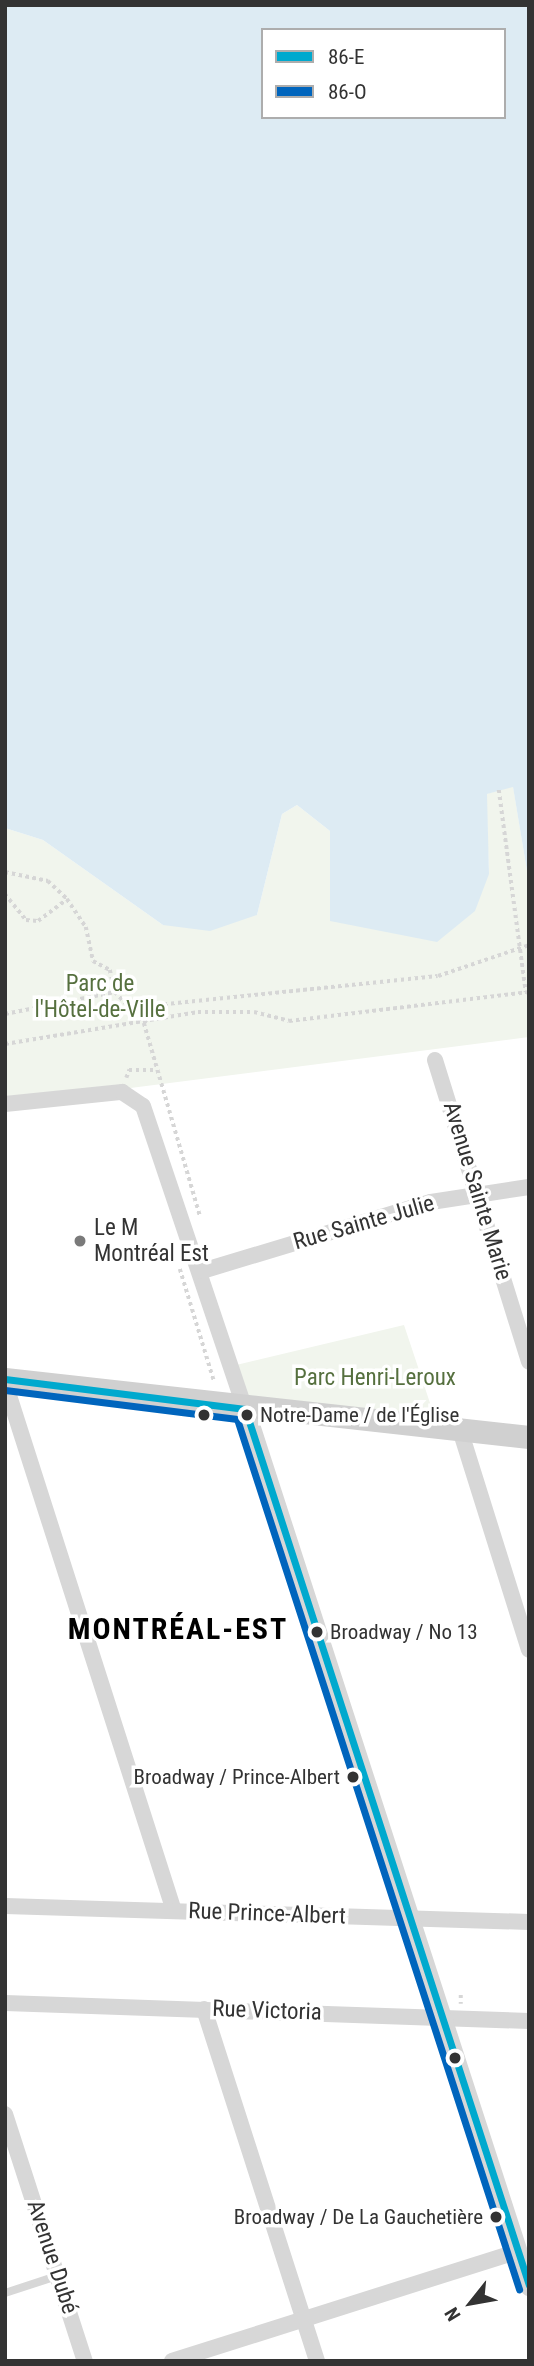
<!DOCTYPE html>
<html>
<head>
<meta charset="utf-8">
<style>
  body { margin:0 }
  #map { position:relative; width:534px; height:2366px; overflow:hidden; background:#fff; font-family:"Roboto Condensed",sans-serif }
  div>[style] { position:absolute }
  .green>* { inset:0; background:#f1f5ed }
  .water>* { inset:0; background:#ddebf3 }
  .path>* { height:3.5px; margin-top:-1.75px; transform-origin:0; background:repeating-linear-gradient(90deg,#d6d6d6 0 3.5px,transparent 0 7px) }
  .service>* { height:8px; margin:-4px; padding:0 4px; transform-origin:4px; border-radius:4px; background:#d7d7d7 }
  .minor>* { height:16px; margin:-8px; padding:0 8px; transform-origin:8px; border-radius:8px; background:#d7d7d7 }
  .tertiary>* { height:19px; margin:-9.5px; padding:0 9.5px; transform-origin:9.5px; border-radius:9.5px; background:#d7d7d7 }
  .secondary>* { height:23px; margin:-11.5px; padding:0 11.5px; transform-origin:11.5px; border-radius:11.5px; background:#d0d0d0 }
  .bus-1>* { height:7px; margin:-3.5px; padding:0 3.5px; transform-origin:3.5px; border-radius:3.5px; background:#00a9ce }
  .bus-2>* { height:7px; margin:-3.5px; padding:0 3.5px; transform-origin:3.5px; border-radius:3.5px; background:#0065bd }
  .dots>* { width:19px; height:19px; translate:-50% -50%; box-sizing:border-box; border:4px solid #fff; border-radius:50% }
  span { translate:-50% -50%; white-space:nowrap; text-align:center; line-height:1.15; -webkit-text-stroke:7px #fff; paint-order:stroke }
  .bus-label { font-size:21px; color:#333 }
  .left { translate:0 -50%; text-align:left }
  .right { translate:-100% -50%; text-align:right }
  .park-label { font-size:23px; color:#56703f }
  .street-label { font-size:23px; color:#333 }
  .poi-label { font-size:23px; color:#333 }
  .district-label { font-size:30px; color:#000; font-weight:700; letter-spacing:2px }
  .frame { position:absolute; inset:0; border:7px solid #333; pointer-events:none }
  .legend { position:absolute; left:261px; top:28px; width:245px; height:91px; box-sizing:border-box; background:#fff; border:2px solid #adadad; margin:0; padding:9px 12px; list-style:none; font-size:21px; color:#333 }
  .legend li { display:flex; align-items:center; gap:14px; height:35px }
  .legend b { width:35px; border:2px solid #adadad }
  .north { position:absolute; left:436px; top:2268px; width:70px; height:70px; -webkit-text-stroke:5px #fff; paint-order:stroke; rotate:239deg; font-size:19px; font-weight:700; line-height:28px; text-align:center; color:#333 }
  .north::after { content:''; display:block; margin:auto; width:24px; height:32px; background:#333; clip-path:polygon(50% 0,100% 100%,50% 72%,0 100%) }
</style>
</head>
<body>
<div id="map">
  <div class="green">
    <i style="clip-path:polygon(513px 786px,529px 883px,529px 1037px,5px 1104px,5px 828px,43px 840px,163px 925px,257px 915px,282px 814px,297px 805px,330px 831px,330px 921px,489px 874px,486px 794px)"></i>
    <i style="clip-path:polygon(404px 1325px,439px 1430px,245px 1409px,232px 1366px)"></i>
  </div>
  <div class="water">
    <i style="clip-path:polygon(evenodd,5px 5px,529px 5px,529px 883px,513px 787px,487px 794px,489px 874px,475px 911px,437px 942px,330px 921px,330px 831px,297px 805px,282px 814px,257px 915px,210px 931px,163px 925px,43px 840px,5px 828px,5px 5px,263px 30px,504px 30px,504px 117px,263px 117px,263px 30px)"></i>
  </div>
  <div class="path">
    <i style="left:499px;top:790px;width:204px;rotate:82.4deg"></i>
    <i style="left:5px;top:872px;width:44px;rotate:11.8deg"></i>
    <i style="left:48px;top:881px;width:26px;rotate:43deg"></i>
    <i style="left:67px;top:899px;width:34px;rotate:56deg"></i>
    <i style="left:86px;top:927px;width:35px;rotate:78deg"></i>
    <i style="left:93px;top:961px;width:19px;rotate:28deg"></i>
    <i style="left:110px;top:970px;width:23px;rotate:77deg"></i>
    <i style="left:115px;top:992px;width:42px;rotate:46.9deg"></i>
    <i style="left:144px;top:1023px;width:201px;rotate:73.8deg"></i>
    <i style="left:5px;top:894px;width:33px;rotate:51deg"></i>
    <i style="left:26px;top:920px;width:12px;rotate:5deg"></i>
    <i style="left:38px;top:921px;width:36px;rotate:-37deg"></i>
    <i style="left:5px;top:1014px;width:112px;rotate:-11.3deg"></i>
    <i style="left:144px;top:1023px;width:22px;rotate:-54deg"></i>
    <i style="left:157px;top:1005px;width:282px;rotate:-5.9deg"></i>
    <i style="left:438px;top:976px;width:96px;rotate:-18.8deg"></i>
    <i style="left:5px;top:1044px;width:196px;rotate:-9.4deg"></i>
    <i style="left:198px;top:1012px;width:56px"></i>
    <i style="left:254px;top:1012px;width:36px;rotate:14deg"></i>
    <i style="left:289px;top:1021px;width:242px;rotate:-6.9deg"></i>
    <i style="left:126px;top:1078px;width:9px;rotate:-69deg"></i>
    <i style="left:129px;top:1070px;width:28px"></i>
    <i style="left:180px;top:1269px;width:117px;rotate:73.1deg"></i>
    <i style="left:461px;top:1995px;width:9px;rotate:90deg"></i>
  </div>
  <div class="service">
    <i style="left:5px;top:2293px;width:55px;rotate:-18.1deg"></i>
  </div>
  <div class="minor">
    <i style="left:435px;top:1060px;width:316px;rotate:72.7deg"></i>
    <i style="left:5px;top:1104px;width:118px;rotate:-5.9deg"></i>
    <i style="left:122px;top:1092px;width:25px;rotate:34deg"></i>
    <i style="left:143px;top:1106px;width:320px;rotate:71.4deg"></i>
    <i style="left:202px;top:1271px;width:239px;rotate:-16.8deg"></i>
    <i style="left:431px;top:1202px;width:99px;rotate:-8.7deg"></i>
    <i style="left:5px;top:1383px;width:554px;rotate:72.25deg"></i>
    <i style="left:461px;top:1433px;width:227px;rotate:72.6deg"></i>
    <i style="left:5px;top:1906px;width:524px;rotate:1.75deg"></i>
    <i style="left:5px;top:2003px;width:524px;rotate:1.97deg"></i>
    <i style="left:204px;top:2009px;width:370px;rotate:72.2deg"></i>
    <i style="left:5px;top:2114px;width:260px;rotate:72.1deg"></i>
    <i style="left:172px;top:2361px;width:363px;rotate:-17.6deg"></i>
  </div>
  <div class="tertiary">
    <i style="left:245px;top:1409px;width:922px;rotate:72.06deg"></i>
  </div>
  <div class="secondary">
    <i style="left:5px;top:1379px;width:527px;rotate:6.32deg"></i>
  </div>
  <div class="bus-1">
    <i style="left:5px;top:1379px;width:242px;rotate:7.1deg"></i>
    <i style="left:245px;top:1409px;width:921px;rotate:72.04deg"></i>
  </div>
  <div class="bus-2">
    <i style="left:5px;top:1390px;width:234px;rotate:7.1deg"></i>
    <i style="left:237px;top:1419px;width:915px;rotate:72.04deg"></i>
  </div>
  <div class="dots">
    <i style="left:80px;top:1241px;background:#7a7a7a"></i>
    <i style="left:204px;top:1415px;background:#333"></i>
    <i style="left:247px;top:1415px;background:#333"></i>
    <i style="left:317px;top:1632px;background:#333"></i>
    <i style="left:353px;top:1777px;background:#333"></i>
    <i style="left:455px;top:2058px;background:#333"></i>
    <i style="left:496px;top:2217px;background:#333"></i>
  </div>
  <div class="bus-label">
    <span class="left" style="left:260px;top:1415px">Notre-Dame / de l'Église</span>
    <span class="left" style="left:330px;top:1632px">Broadway / No 13</span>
    <span class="right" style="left:340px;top:1777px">Broadway / Prince-Albert</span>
    <span class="right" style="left:483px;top:2217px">Broadway / De La Gauchetière</span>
  </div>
  <div class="park-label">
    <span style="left:100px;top:997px">Parc de<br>l'Hôtel-de-Ville</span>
    <span style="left:375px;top:1378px">Parc Henri-Leroux</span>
  </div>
  <div class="street-label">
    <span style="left:477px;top:1191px;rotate:73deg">Avenue Sainte Marie</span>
    <span style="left:364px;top:1223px;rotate:-16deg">Rue Sainte Julie</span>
    <span style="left:267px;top:1914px;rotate:2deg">Rue Prince-Albert</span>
    <span style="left:267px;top:2011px;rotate:2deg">Rue Victoria</span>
    <span style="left:52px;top:2257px;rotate:72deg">Avenue Dubé</span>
  </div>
  <div class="poi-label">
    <span class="left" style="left:94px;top:1241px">Le M<br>Montréal Est</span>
  </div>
  <div class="district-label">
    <span style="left:178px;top:1629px">MONTRÉAL-EST</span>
  </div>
  <div class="frame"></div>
  <ul class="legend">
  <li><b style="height:9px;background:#00a9ce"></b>86-E</li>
  <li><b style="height:9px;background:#0065bd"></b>86-O</li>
  </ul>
  <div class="north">N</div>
</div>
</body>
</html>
